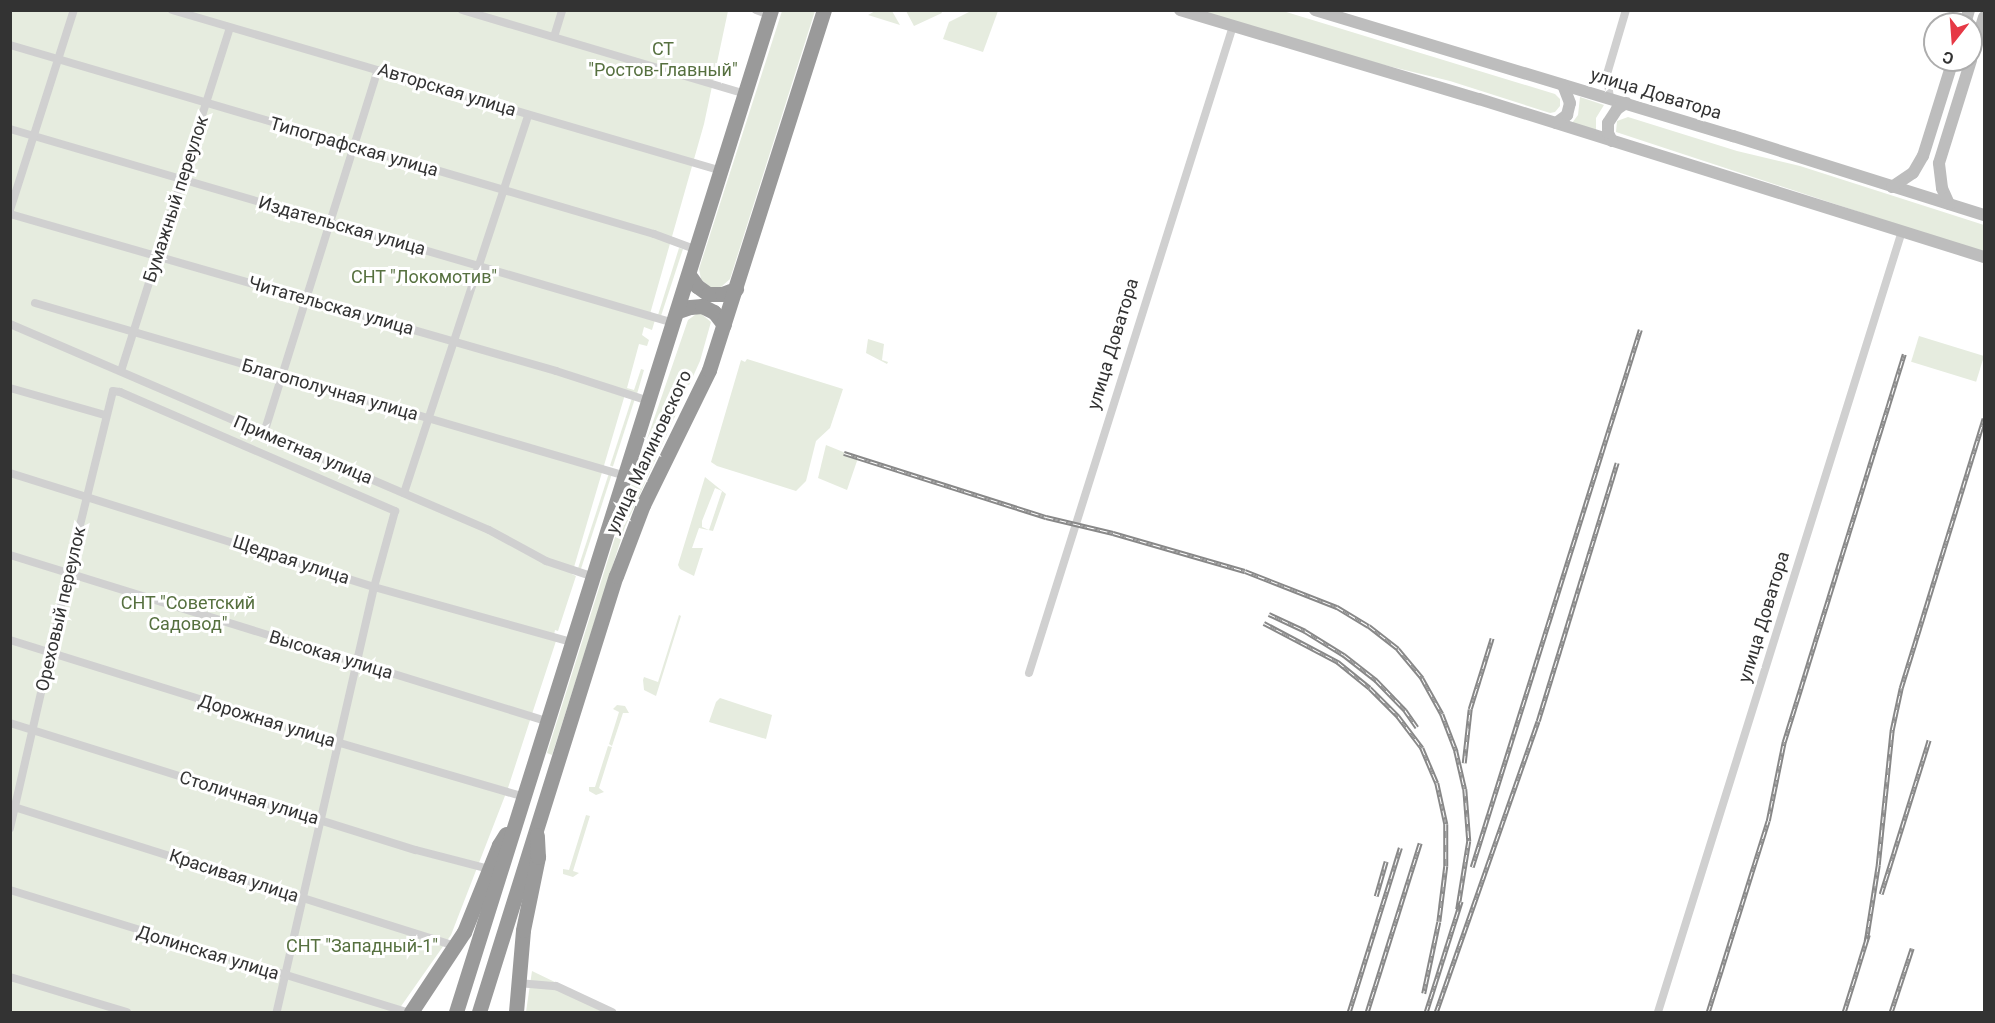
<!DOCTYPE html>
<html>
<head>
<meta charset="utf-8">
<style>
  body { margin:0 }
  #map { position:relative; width:1995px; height:1023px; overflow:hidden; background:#fff; font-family:Roboto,sans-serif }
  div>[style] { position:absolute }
  .green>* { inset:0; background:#e6ecdf; transform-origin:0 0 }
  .street>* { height:8px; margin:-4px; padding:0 4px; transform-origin:4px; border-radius:4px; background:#d0d0d0 }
  .secondary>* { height:12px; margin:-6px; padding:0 6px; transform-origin:6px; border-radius:6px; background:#bdbdbd }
  .highway>* { height:15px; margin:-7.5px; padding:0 7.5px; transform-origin:7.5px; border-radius:7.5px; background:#9a9a9a }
  .rail>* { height:4.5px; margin-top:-2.25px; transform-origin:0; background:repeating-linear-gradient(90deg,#fff 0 7px,#888 0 14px); box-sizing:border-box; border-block:2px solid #888 }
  span { translate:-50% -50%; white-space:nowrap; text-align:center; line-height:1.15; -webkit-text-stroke:6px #fff; paint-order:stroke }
  .park-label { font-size:18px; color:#56703f }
  .street-label { font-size:18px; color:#333 }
  .frame { position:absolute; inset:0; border:12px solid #333; pointer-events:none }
  .north { position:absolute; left:1923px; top:12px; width:60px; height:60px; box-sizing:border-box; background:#fff; border:2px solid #adadad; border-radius:50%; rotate:197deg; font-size:16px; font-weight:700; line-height:24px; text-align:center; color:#333 }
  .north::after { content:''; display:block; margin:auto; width:21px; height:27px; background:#e63946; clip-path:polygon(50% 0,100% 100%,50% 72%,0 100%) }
</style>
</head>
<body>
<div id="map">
  <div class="green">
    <i style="clip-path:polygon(877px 10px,892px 11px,900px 25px,868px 15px)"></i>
    <i style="clip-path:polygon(973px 10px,998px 11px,983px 52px,943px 39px,949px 22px)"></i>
    <i style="clip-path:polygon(10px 11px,728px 11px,704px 124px,650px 314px,655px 320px,652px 330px,644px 327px,642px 335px,649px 340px,647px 346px,639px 344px,627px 388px,634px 390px,641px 369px,644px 370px,637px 394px,626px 391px,572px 574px,576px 576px,558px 631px,555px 630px,553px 640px,556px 641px,533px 711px,508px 788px,451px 935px,397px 1012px,11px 1012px)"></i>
    <i style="clip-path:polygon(782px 11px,815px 11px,730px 279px,721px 287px,710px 287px,701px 279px,699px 269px)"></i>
    <i style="clip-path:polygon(906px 11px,941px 11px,942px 13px,914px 26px)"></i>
    <i style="clip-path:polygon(1197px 11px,1283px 11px,1555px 94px,1560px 99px,1560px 106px,1555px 112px,1550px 113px,1450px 81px,1380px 64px)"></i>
    <i style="clip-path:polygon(1580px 97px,1604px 105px,1596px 118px,1596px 131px,1572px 123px,1578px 115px)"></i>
    <i style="clip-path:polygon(1628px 117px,1737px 151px,1800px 166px,1984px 225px,1984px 253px,1616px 132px,1617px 121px)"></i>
    <i style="clip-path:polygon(679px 248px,683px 249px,661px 316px,658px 315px)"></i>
    <i style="clip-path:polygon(699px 312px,711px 322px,700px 361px,625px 527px,552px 755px,547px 753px,634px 477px,688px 320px)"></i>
    <i style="left:1919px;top:336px;width:68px;height:27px;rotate:17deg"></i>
    <i style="clip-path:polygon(868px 339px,884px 344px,882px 360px,888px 362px,887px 364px,866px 353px)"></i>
    <i style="clip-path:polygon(747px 359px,843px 389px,830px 428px,816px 441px,806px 481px,796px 491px,717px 466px,711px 462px,741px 360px,745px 362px)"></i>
    <i style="left:632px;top:398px;width:3px;height:71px;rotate:18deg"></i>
    <i style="clip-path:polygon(826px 445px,858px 458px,847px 490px,818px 478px)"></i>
    <i style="left:609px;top:473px;width:3px;height:100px;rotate:18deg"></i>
    <i style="clip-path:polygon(evenodd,705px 477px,726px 494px,713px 531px,699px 528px,692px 548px,703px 548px,694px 576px,680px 569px,678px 565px,705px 477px,715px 488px,722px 491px,709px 530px,702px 527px,702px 521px,715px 488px)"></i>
    <i style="clip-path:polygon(679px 615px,681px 616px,656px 696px,644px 690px,643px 680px,644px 677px,658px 682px)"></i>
    <i style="clip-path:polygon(720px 698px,772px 715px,766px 739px,709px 722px,716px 702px)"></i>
    <i style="clip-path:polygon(617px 705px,625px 706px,629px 713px,623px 713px,612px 746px,609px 744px,619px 712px,613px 709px)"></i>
    <i style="clip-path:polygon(608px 746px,612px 747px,599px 788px,604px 792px,596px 795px,589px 791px,589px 787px,595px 787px)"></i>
    <i style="clip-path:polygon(586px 815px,590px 816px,573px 871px,579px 873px,573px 877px,563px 874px,563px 869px,569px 870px)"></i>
    <i style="clip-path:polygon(532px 971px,617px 1012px,526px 1012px)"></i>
  </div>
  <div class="street">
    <i style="left:172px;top:10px;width:573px;rotate:16.32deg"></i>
    <i style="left:462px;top:10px;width:295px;rotate:16.5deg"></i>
    <i style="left:756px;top:10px;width:15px;rotate:20deg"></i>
    <i style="left:554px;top:37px;width:28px;rotate:-73deg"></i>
    <i style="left:10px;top:45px;width:671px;rotate:16.36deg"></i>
    <i style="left:654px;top:234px;width:46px;rotate:20.4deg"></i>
    <i style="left:1610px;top:99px;width:25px;rotate:-97deg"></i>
    <i style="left:1607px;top:74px;width:67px;rotate:-73.5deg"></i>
    <i style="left:10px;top:129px;width:692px;rotate:16.29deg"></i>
    <i style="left:10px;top:210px;width:210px;rotate:-72.3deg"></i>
    <i style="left:10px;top:214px;width:568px;rotate:16.04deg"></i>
    <i style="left:556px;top:371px;width:98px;rotate:17.9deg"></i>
    <i style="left:35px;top:303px;width:616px;rotate:16.32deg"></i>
    <i style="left:10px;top:324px;width:521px;rotate:23.27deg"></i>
    <i style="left:489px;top:530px;width:65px;rotate:28.5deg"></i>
    <i style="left:546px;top:561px;width:51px;rotate:18.4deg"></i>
    <i style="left:121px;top:371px;width:360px;rotate:-72.4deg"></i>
    <i style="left:10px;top:388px;width:99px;rotate:15.9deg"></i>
    <i style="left:264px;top:433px;width:380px;rotate:-72.6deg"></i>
    <i style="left:10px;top:473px;width:381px;rotate:17.4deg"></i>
    <i style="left:374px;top:587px;width:208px;rotate:15.6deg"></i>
    <i style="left:404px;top:493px;width:398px;rotate:-71.8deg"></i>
    <i style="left:10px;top:555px;width:564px;rotate:17.21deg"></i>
    <i style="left:10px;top:640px;width:346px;rotate:17.3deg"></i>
    <i style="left:340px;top:743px;width:193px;rotate:16.3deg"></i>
    <i style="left:1029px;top:673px;width:678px;rotate:-72.5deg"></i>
    <i style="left:10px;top:723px;width:425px;rotate:17.4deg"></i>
    <i style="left:416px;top:850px;width:75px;rotate:14.6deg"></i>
    <i style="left:11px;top:806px;width:467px;rotate:17.5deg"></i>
    <i style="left:10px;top:828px;width:261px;rotate:-77.1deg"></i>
    <i style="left:68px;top:574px;width:188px;rotate:-76.2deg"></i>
    <i style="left:113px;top:391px;width:7px;rotate:8deg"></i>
    <i style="left:120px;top:392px;width:300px;rotate:23.4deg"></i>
    <i style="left:395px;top:511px;width:79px;rotate:105.4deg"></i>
    <i style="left:374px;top:587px;width:436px;rotate:102.9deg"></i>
    <i style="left:10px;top:890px;width:415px;rotate:17.1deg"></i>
    <i style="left:10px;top:977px;width:122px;rotate:16.7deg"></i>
    <i style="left:518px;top:983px;width:38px;rotate:5deg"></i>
    <i style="left:556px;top:986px;width:62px;rotate:24.9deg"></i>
    <i style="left:1658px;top:1012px;width:818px;rotate:-72.65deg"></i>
  </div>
  <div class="secondary">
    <i style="left:1180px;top:10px;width:312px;rotate:16.6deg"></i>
    <i style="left:1479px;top:99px;width:529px;rotate:17.37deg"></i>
    <i style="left:1315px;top:10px;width:437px;rotate:16.8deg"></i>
    <i style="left:1733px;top:136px;width:263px;rotate:17.5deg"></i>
    <i style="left:1965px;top:24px;width:15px;rotate:-74deg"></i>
    <i style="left:1971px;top:59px;width:44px;rotate:-72.8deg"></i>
    <i style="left:1556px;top:123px;width:14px;rotate:-36deg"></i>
    <i style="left:1567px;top:115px;width:12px;rotate:-76deg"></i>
    <i style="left:1570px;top:103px;width:19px;rotate:-111deg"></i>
    <i style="left:1612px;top:141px;width:9px;rotate:-117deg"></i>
    <i style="left:1608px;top:133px;width:10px;rotate:-90deg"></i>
    <i style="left:1608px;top:123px;width:17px;rotate:-57deg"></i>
    <i style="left:1617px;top:109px;width:11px;rotate:-34deg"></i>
    <i style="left:1892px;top:187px;width:25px;rotate:-34deg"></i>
    <i style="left:1913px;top:173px;width:20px;rotate:-60deg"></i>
    <i style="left:1923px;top:156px;width:101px;rotate:-72.6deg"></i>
    <i style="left:1949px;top:204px;width:17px;rotate:-114deg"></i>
    <i style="left:1942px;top:188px;width:25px;rotate:-97deg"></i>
    <i style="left:1939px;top:163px;width:108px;rotate:-72.7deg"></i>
  </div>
  <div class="highway">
    <i style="left:689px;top:275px;width:14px;rotate:54deg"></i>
    <i style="left:697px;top:286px;width:14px;rotate:36deg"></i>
    <i style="left:708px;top:294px;width:14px"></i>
    <i style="left:722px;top:294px;width:15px;rotate:-20deg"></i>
    <i style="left:678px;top:311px;width:13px;rotate:-18deg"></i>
    <i style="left:690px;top:307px;width:12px;rotate:-5deg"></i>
    <i style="left:702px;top:306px;width:13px;rotate:27deg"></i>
    <i style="left:714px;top:312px;width:16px;rotate:52deg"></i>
    <i style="left:411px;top:1012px;width:96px;rotate:-56.5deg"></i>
    <i style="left:464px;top:932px;width:94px;rotate:-68.1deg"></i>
    <i style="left:499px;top:845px;width:13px;rotate:-58deg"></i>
    <i style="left:456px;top:1012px;width:1050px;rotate:-72.55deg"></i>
    <i style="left:479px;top:1012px;width:457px;rotate:-72.6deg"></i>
    <i style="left:616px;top:576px;width:76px;rotate:-69.2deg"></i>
    <i style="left:643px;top:505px;width:150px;rotate:-63.9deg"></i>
    <i style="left:709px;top:370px;width:378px;rotate:-72.3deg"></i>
    <i style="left:516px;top:1012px;width:82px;rotate:-85.1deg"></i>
    <i style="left:523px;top:930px;width:75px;rotate:-78.4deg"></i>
    <i style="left:538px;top:857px;width:22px;rotate:-93deg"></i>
  </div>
  <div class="rail">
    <i style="left:844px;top:453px;width:212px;rotate:17.6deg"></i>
    <i style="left:1046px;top:517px;width:69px;rotate:13.4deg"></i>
    <i style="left:1113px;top:533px;width:137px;rotate:16.1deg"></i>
    <i style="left:1245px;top:571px;width:99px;rotate:21.4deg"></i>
    <i style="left:1337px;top:607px;width:37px;rotate:31deg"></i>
    <i style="left:1369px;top:626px;width:37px;rotate:38deg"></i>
    <i style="left:1398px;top:649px;width:38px;rotate:50deg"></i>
    <i style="left:1422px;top:678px;width:41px;rotate:60.9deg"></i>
    <i style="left:1442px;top:714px;width:40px;rotate:69deg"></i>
    <i style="left:1456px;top:751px;width:39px;rotate:77deg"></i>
    <i style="left:1465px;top:789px;width:52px;rotate:85.6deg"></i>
    <i style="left:1469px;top:841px;width:69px;rotate:99.2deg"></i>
    <i style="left:1269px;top:614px;width:40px;rotate:25deg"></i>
    <i style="left:1305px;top:631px;width:46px;rotate:31.6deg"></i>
    <i style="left:1344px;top:655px;width:41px;rotate:38deg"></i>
    <i style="left:1376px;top:680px;width:42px;rotate:46deg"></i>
    <i style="left:1405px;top:710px;width:21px;rotate:55deg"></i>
    <i style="left:1264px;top:623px;width:84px;rotate:27.8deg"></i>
    <i style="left:1338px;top:662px;width:41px;rotate:39.1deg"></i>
    <i style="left:1370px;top:688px;width:40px;rotate:45deg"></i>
    <i style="left:1398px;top:716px;width:40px;rotate:53deg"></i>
    <i style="left:1422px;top:748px;width:38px;rotate:67deg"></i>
    <i style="left:1437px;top:783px;width:42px;rotate:77.6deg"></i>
    <i style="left:1446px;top:824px;width:42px;rotate:90deg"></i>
    <i style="left:1446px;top:866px;width:56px;rotate:97.1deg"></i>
    <i style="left:1439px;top:922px;width:73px;rotate:101.9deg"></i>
    <i style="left:1464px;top:763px;width:54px;rotate:-83.7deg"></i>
    <i style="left:1470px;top:709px;width:74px;rotate:-72.8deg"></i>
    <i style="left:1472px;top:867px;width:563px;rotate:-72.63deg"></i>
    <i style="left:1881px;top:894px;width:161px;rotate:-72.7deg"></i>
    <i style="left:1376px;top:896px;width:36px;rotate:-74deg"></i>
    <i style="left:1866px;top:941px;width:77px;rotate:-81deg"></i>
    <i style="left:1878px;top:865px;width:136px;rotate:-84.1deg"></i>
    <i style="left:1892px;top:730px;width:43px;rotate:-77.9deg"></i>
    <i style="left:1901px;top:688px;width:282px;rotate:-72.9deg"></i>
    <i style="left:1349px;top:1012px;width:172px;rotate:-72.7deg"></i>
    <i style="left:1367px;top:1012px;width:177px;rotate:-72.6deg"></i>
    <i style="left:1426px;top:1012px;width:116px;rotate:-72.5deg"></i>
    <i style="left:1436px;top:1012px;width:308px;rotate:-70.7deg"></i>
    <i style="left:1538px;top:721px;width:270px;rotate:-73deg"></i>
    <i style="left:1708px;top:1012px;width:200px;rotate:-72.6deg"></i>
    <i style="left:1768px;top:821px;width:81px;rotate:-78.6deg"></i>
    <i style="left:1784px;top:742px;width:406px;rotate:-72.8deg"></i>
    <i style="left:1844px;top:1012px;width:81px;rotate:-72.7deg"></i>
    <i style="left:1891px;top:1012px;width:67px;rotate:-71.8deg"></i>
  </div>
  <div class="park-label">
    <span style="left:663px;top:60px">СТ<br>"Ростов-Главный"</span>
    <span style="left:424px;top:277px">СНТ "Локомотив"</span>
    <span style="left:188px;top:614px">СНТ "Советский<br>Садовод"</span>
    <span style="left:362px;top:946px">СНТ "Западный-1"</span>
  </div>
  <div class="street-label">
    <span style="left:447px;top:90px;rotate:17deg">Авторская улица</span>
    <span style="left:1656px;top:94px;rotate:17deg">улица Доватора</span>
    <span style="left:354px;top:147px;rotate:16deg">Типографская улица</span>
    <span style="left:176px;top:199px;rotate:-72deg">Бумажный переулок</span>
    <span style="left:342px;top:226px;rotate:16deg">Издательская улица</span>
    <span style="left:331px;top:306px;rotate:16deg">Читательская улица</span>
    <span style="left:1113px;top:344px;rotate:-73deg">улица Доватора</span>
    <span style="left:330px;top:390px;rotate:16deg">Благополучная улица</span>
    <span style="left:303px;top:450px;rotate:23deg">Приметная улица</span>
    <span style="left:649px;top:452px;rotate:-65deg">улица Малиновского</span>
    <span style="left:291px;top:560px;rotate:18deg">Щедрая улица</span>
    <span style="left:61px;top:609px;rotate:-77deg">Ореховый переулок</span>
    <span style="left:1764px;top:617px;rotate:-73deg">улица Доватора</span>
    <span style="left:331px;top:655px;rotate:17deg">Высокая улица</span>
    <span style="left:267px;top:721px;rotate:17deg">Дорожная улица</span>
    <span style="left:249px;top:798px;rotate:17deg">Столичная улица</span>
    <span style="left:234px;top:876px;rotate:18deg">Красивая улица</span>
    <span style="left:208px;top:953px;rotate:17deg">Долинская улица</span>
  </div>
  <div class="frame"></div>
  <div class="north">С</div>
</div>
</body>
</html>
